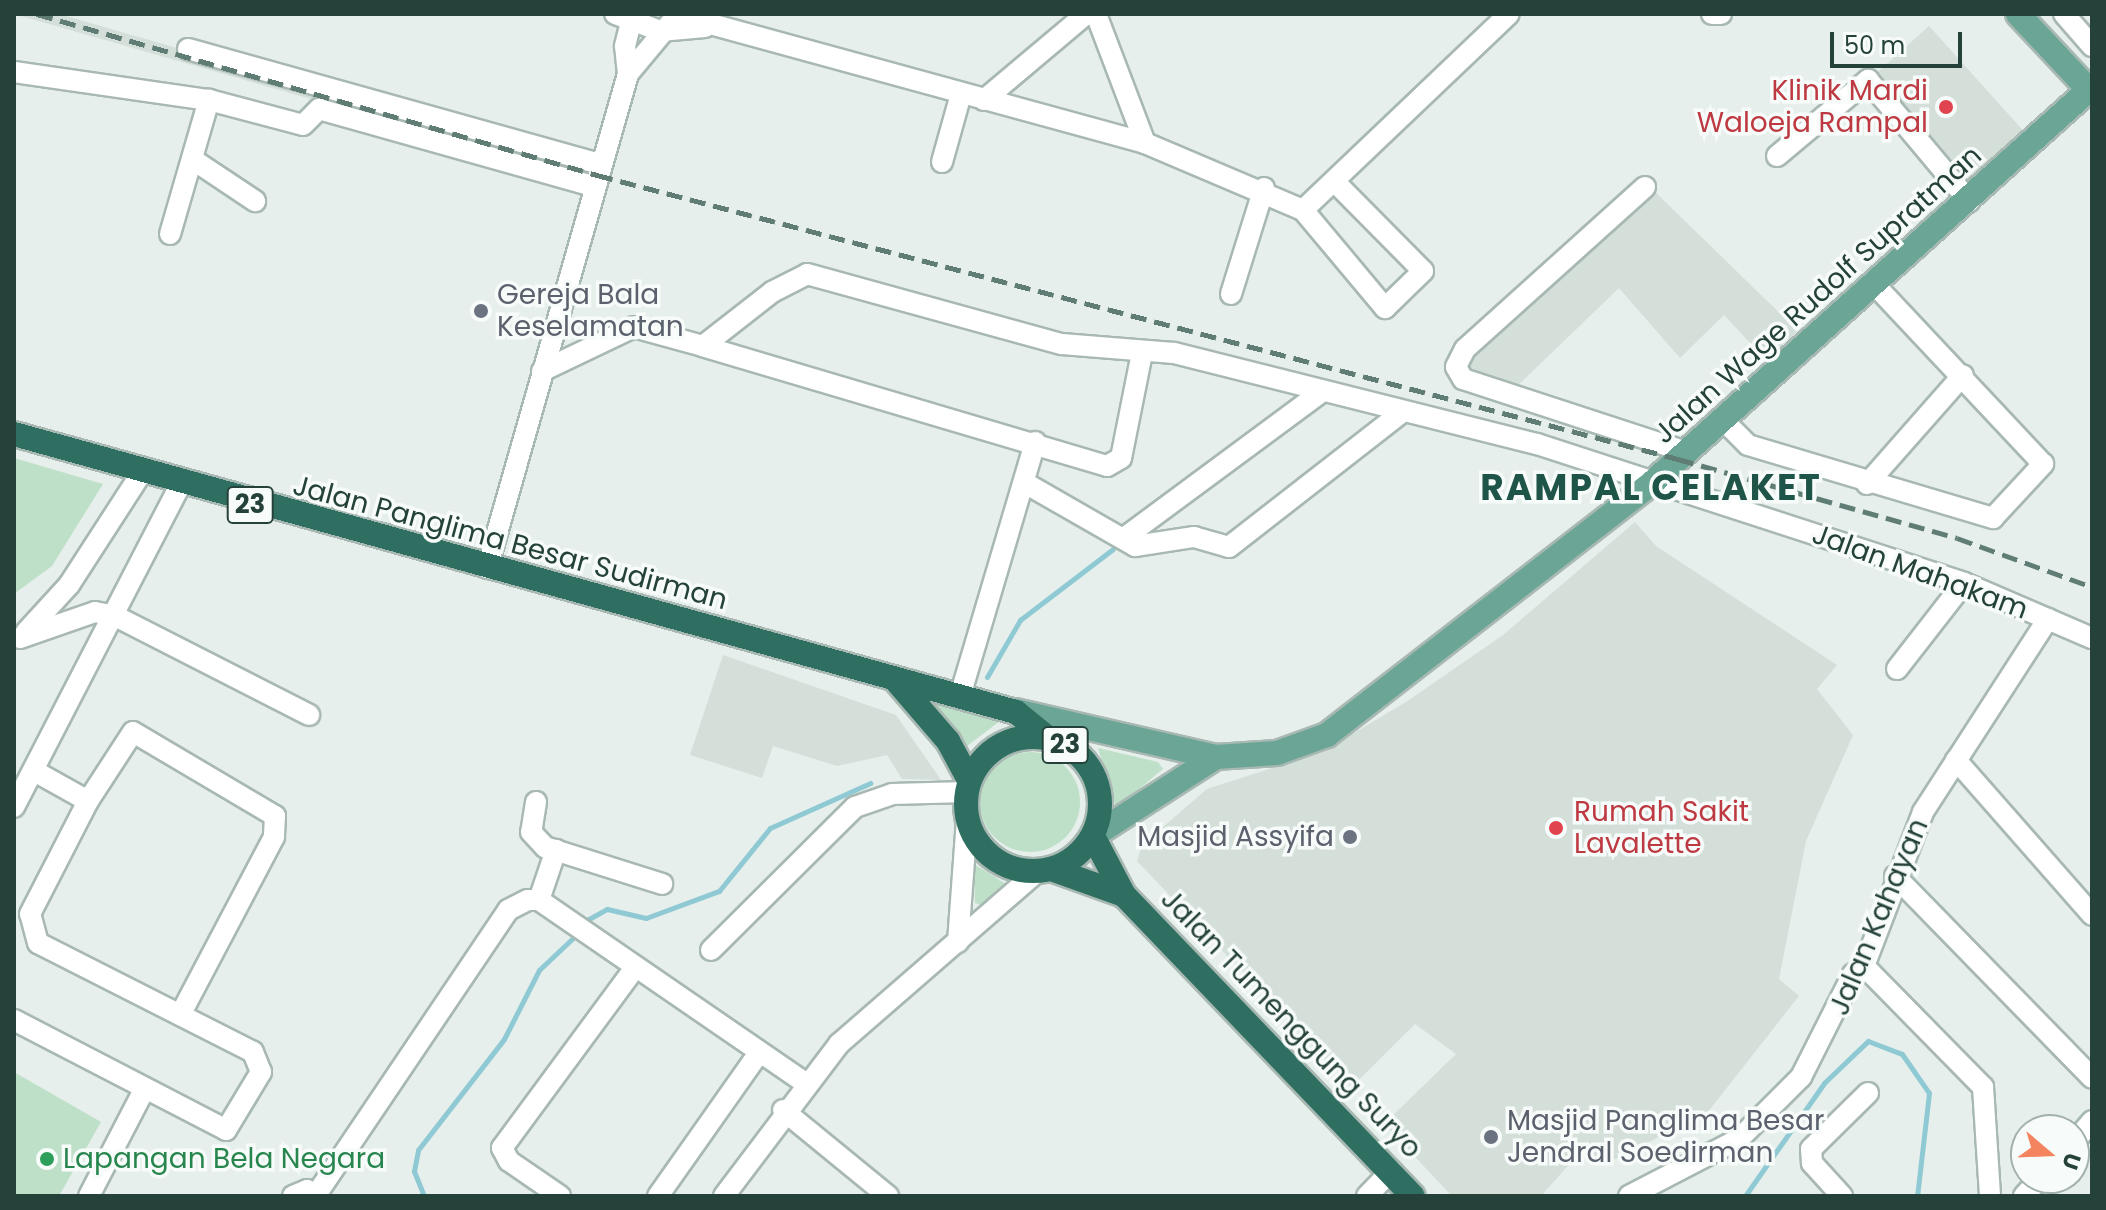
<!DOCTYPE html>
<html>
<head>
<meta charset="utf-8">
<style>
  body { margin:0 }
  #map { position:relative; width:2106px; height:1210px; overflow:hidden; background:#e6efeb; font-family:Poppins,sans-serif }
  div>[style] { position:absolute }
  .built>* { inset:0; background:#d4dfda; transform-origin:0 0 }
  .green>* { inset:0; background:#bfe0c8 }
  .round { border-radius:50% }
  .stream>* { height:5px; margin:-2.5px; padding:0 2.5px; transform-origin:2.5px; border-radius:2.5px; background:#8ec9d4 }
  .roads { filter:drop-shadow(2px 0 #a8b8b2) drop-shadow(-2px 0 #a8b8b2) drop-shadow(0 2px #a8b8b2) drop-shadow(0 -2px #a8b8b2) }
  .minor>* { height:20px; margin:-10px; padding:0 10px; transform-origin:10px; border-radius:10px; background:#fff }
  .major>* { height:24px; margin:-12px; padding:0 12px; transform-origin:12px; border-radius:12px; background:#6aa596 }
  .highway>* { height:24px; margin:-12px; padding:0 12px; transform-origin:12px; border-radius:12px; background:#2f6f62 }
  .highway>.ring { margin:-12px; padding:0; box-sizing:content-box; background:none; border:24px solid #2f6f62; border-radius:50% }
  .rail>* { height:5px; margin-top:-2.5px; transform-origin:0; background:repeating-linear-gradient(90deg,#5f7d75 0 16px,transparent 0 24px) }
  .dots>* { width:22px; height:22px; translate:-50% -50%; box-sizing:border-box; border:4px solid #f7fbf9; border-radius:50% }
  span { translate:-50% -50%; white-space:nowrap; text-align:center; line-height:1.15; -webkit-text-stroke:7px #f7fbf9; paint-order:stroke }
  .shield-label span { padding:2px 6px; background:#f7fbf9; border:2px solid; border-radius:6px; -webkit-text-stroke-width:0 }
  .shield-label { font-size:26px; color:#24423a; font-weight:700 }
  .health-label { font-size:28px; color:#be3a42 }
  .right { translate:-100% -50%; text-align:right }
  .left { translate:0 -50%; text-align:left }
  .worship-label { font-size:28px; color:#5b616d }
  .street-label { font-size:28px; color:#24423a }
  .leisure-label { font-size:28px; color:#27864d }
  .district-label { font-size:36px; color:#1f5548; font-weight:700; letter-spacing:2px }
  .frame { position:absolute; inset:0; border:16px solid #24423a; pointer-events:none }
  .north { position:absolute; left:2010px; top:1114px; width:80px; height:80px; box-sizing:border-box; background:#f7fbf9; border:2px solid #a3b1ad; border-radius:50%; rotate:109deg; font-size:22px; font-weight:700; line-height:32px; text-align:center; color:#24423a }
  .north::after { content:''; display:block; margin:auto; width:28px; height:36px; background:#f4845f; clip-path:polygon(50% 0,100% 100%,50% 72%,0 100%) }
  .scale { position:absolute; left:1830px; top:32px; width:132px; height:36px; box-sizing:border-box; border:4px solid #24423a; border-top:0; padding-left:10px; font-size:24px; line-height:28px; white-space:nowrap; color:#24423a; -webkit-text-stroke:6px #f7fbf9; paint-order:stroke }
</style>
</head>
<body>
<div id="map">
  <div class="built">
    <i style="clip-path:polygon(14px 14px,59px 14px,586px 166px,583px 177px)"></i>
    <i style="left:1929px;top:26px;width:146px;height:79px;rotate:48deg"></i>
    <i style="clip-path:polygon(1650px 187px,1798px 331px,1766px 360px,1724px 315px,1680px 358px,1619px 288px,1512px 391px,1471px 375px,1466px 366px,1477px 349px)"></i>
    <i style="clip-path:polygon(1635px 522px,1656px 546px,1837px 665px,1817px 689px,1853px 735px,1806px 841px,1779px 979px,1799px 996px,1707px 1113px,1603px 1165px,1582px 1150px,1541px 1196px,1452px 1196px,1384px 1124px,1456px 1054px,1415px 1024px,1352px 1087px,1137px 861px,1142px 845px,1207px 789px,1324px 751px,1409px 700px,1503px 635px)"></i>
    <i style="clip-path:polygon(723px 655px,896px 715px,941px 780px,902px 779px,887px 755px,837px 766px,773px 746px,762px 778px,690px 755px)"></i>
  </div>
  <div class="green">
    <i style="clip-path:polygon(14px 458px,103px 484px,52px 566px,14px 594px)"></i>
    <i style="clip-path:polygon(928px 698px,995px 718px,1000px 721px,967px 746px)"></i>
    <i style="clip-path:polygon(1098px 748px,1158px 762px,1163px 769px,1116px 808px)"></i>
    <i class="round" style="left:980px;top:752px;width:100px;height:100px"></i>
    <i style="clip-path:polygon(974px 864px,1006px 884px,982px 905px,975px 903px)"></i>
    <i style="clip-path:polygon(14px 1072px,101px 1122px,59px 1196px,14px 1196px)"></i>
  </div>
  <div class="stream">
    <i style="left:987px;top:677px;width:66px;rotate:-59.9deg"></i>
    <i style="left:1020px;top:620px;width:117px;rotate:-37.4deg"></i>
    <i style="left:587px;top:920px;width:23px;rotate:-29deg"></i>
    <i style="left:607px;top:909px;width:40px;rotate:13deg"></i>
    <i style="left:646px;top:918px;width:78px;rotate:-20.3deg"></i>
    <i style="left:719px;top:891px;width:81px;rotate:-51deg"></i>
    <i style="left:770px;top:828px;width:110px;rotate:-24.2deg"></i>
    <i style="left:424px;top:1196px;width:27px;rotate:-112deg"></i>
    <i style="left:414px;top:1171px;width:21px;rotate:-79deg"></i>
    <i style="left:418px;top:1150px;width:140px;rotate:-52.2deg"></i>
    <i style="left:504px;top:1039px;width:77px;rotate:-63.1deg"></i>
    <i style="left:539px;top:970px;width:47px;rotate:-43.3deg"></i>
    <i style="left:1745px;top:1196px;width:138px;rotate:-55deg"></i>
    <i style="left:1824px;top:1083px;width:61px;rotate:-43.7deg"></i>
    <i style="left:1868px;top:1041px;width:36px;rotate:21deg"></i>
    <i style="left:1902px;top:1054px;width:47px;rotate:55.3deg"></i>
    <i style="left:1929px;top:1093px;width:104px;rotate:96.6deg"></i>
  </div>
  <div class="roads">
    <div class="minor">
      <i style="left:615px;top:14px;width:48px;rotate:20.7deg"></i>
      <i style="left:660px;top:31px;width:45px;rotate:-5.1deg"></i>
      <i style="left:674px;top:14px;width:488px;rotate:15.3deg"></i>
      <i style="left:1145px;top:143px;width:172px;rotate:23deg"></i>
      <i style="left:1303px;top:210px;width:284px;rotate:-43.6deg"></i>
      <i style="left:1096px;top:14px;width:138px;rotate:69.2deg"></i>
      <i style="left:1712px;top:14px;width:9px"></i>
      <i style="left:2064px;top:14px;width:43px;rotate:48.8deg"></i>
      <i style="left:188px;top:49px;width:428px;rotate:15.6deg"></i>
      <i style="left:14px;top:72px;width:197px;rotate:8.2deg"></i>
      <i style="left:209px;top:100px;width:97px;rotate:14.9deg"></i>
      <i style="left:303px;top:125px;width:23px;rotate:-45deg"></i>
      <i style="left:319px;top:109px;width:285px;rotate:15.7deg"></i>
      <i style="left:628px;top:74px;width:28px;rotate:-96deg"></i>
      <i style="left:625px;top:46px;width:33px;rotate:-76deg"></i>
      <i style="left:984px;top:100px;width:133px;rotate:-40.1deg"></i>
      <i style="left:1777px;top:156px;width:119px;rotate:-39.9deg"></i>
      <i style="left:1868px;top:80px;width:158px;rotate:50.1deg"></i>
      <i style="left:192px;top:159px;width:76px;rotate:33.7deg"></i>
      <i style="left:942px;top:162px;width:71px;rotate:-74.4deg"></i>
      <i style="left:1645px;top:187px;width:242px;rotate:138deg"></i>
      <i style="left:1465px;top:349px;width:20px;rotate:117deg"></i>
      <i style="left:1456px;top:367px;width:14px;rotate:60deg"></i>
      <i style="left:1463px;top:379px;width:235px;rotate:18.1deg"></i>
      <i style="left:1303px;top:210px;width:128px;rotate:50.1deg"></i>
      <i style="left:1385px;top:308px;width:53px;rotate:-44.2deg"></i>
      <i style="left:1423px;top:271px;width:122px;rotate:-134.7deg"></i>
      <i style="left:170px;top:234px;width:140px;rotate:-73.8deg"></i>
      <i style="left:1231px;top:294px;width:111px;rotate:-72.7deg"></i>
      <i style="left:1142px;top:353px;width:107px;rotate:101.3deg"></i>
      <i style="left:1121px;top:458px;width:16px;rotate:150deg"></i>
      <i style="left:1107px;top:466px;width:421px;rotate:-163.5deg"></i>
      <i style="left:703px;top:346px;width:88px;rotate:-38deg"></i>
      <i style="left:772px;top:292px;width:39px;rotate:-27deg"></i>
      <i style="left:807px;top:274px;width:264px;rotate:15.4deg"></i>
      <i style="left:1062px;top:344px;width:112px;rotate:4.6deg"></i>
      <i style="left:1174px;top:353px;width:374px;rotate:14.1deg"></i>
      <i style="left:1537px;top:444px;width:449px;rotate:18deg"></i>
      <i style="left:1964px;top:583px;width:139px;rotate:23.3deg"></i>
      <i style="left:542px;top:371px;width:102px;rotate:-25.6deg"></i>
      <i style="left:634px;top:327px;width:72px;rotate:15.4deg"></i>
      <i style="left:1723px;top:420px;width:35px;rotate:45deg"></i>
      <i style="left:1748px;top:445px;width:256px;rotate:16.6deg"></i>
      <i style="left:1993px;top:518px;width:74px;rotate:-47.2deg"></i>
      <i style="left:2043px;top:464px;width:245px;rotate:-133.2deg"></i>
      <i style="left:1025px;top:483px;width:127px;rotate:29.8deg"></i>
      <i style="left:1135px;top:546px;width:60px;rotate:-8.7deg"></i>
      <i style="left:1194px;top:537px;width:36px;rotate:16deg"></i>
      <i style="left:1229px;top:547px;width:217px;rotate:-37.9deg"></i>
      <i style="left:1867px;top:484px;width:145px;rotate:-48.6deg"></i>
      <i style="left:1124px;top:538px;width:244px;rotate:-36.5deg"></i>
      <i style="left:487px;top:568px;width:514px;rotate:-74.07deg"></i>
      <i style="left:628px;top:74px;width:78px;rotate:-50.2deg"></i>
      <i style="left:26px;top:632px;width:64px;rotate:-47.5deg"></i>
      <i style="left:69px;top:585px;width:135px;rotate:-57.1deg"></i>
      <i style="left:20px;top:638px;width:79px;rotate:-19.1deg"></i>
      <i style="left:95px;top:612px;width:20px;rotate:11deg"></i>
      <i style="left:115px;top:616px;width:218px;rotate:27deg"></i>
      <i style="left:1897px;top:669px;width:109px;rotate:-52.1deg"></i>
      <i style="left:960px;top:696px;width:265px;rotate:-73.5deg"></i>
      <i style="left:1956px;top:760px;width:206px;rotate:48.7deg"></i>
      <i style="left:88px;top:801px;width:82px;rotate:-56.9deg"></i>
      <i style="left:133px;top:732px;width:165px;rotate:30.6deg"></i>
      <i style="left:275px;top:816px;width:21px;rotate:93deg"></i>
      <i style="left:274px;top:837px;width:201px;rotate:117.8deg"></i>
      <i style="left:536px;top:802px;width:30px;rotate:99deg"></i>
      <i style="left:531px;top:832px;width:21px;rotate:47deg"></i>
      <i style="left:545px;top:847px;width:123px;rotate:17.5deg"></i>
      <i style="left:14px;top:807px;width:364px;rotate:-62.7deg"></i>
      <i style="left:1895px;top:876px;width:282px;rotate:45.7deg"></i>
      <i style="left:539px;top:900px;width:53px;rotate:-71.2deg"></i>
      <i style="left:958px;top:942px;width:122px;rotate:-85.8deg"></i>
      <i style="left:711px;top:950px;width:203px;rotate:-44.8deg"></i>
      <i style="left:855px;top:807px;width:39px;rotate:-19deg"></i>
      <i style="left:892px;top:794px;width:75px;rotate:-1.5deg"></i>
      <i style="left:1864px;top:966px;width:170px;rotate:45.5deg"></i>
      <i style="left:1983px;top:1087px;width:109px;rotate:86.3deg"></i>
      <i style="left:14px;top:1020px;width:239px;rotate:27.4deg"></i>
      <i style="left:226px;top:1130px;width:68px;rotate:-58.9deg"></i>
      <i style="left:261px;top:1072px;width:22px;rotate:-112deg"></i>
      <i style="left:253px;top:1052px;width:241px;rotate:-153.1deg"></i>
      <i style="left:38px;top:943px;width:30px;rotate:-105deg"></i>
      <i style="left:30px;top:914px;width:127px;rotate:-62.8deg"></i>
      <i style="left:88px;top:801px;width:62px;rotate:-150.9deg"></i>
      <i style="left:783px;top:1110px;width:136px;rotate:39.3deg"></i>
      <i style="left:2074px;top:1142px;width:28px;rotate:-49deg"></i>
      <i style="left:316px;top:1195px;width:344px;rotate:-56deg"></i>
      <i style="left:508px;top:910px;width:22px;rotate:-27deg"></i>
      <i style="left:528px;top:900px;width:11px"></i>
      <i style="left:539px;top:900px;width:321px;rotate:34.5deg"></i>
      <i style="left:89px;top:1196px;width:119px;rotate:-62.6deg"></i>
      <i style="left:293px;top:1196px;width:15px;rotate:-23deg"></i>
      <i style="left:307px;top:1190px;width:13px;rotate:29deg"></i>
      <i style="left:560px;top:1196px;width:62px;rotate:-145.5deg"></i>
      <i style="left:509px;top:1161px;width:15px;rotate:-118deg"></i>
      <i style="left:502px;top:1148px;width:222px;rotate:-53.6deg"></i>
      <i style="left:658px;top:1196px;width:174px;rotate:-54.8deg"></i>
      <i style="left:724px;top:1196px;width:191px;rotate:-52.9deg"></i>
      <i style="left:839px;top:1044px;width:261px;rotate:-41deg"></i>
      <i style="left:1367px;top:1196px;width:35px;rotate:-46deg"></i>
      <i style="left:1629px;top:1196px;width:124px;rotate:-27.4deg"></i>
      <i style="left:1739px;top:1139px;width:88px;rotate:-45deg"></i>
      <i style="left:1801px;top:1077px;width:115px;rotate:-63.2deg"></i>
      <i style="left:1853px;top:974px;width:14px;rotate:-36deg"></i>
      <i style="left:1864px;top:966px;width:165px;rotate:-69deg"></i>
      <i style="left:1923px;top:812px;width:230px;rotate:-57.1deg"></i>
      <i style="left:1842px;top:1196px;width:45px;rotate:-132.3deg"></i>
      <i style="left:1812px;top:1163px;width:14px;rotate:-94deg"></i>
      <i style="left:1811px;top:1149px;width:80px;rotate:-44.5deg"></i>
      <i style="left:2024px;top:1196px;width:24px;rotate:-48deg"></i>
    </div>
    <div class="major">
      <i style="left:2018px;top:14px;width:108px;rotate:46.9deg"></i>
      <i style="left:1015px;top:711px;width:206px;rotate:12.9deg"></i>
      <i style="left:1216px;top:757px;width:61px;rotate:-3.8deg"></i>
      <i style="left:1277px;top:753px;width:53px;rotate:-19.8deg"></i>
      <i style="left:1327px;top:735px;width:414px;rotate:-37.8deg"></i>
      <i style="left:1654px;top:481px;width:589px;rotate:-41.97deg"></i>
      <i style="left:1093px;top:836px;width:146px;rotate:-32.7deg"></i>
    </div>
    <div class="highway">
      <i style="left:14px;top:434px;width:1040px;rotate:15.51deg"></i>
      <i style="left:1016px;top:712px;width:41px;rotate:39.1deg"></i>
      <i style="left:898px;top:683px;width:77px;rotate:49.2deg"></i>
      <i style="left:948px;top:741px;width:44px;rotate:61.7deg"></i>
      <i class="ring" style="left:966px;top:737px;width:110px;height:110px"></i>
      <i style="left:1093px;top:836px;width:67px;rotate:62.3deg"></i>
      <i style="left:1124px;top:895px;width:417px;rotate:46.2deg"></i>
      <i style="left:1051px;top:869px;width:77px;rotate:19.6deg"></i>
    </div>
  </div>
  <div class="rail">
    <i style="left:37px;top:14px;width:583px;rotate:16.04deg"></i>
    <i style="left:597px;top:175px;width:1118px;rotate:14.72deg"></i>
    <i style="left:1678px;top:459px;width:290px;rotate:15.8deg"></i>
    <i style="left:1957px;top:538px;width:144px;rotate:19.9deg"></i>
  </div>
  <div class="dots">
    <i style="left:1946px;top:107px;background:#e0444e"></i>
    <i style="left:481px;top:311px;background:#6b7280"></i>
    <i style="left:1556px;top:828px;background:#e0444e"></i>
    <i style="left:1350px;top:837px;background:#6b7280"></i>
    <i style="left:1491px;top:1137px;background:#6b7280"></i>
    <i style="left:47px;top:1159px;background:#2e9e5b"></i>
  </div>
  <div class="shield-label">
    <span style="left:250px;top:505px">23</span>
    <span style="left:1065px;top:745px">23</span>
  </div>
  <div class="health-label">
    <span class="right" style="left:1928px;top:107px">Klinik Mardi<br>Waloeja Rampal</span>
    <span class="left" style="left:1574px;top:828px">Rumah Sakit<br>Lavalette</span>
  </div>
  <div class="worship-label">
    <span class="left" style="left:497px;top:311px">Gereja Bala<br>Keselamatan</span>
    <span class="right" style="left:1334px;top:837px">Masjid Assyifa</span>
    <span class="left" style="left:1507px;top:1137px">Masjid Panglima Besar<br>Jendral Soedirman</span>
  </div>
  <div class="street-label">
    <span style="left:1818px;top:295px;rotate:-42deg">Jalan Wage Rudolf Supratman</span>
    <span style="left:510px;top:543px;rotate:15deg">Jalan Panglima Besar Sudirman</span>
    <span style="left:1920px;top:572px;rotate:20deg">Jalan Mahakam</span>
    <span style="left:1879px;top:917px;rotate:-67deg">Jalan Kahayan</span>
    <span style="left:1291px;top:1024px;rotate:46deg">Jalan Tumenggung Suryo</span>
  </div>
  <div class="leisure-label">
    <span class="left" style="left:63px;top:1159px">Lapangan Bela Negara</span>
  </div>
  <div class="district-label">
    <span style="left:1651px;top:488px">RAMPAL CELAKET</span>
  </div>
  <div class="frame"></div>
  <div class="north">U</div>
  <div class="scale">50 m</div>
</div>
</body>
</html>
